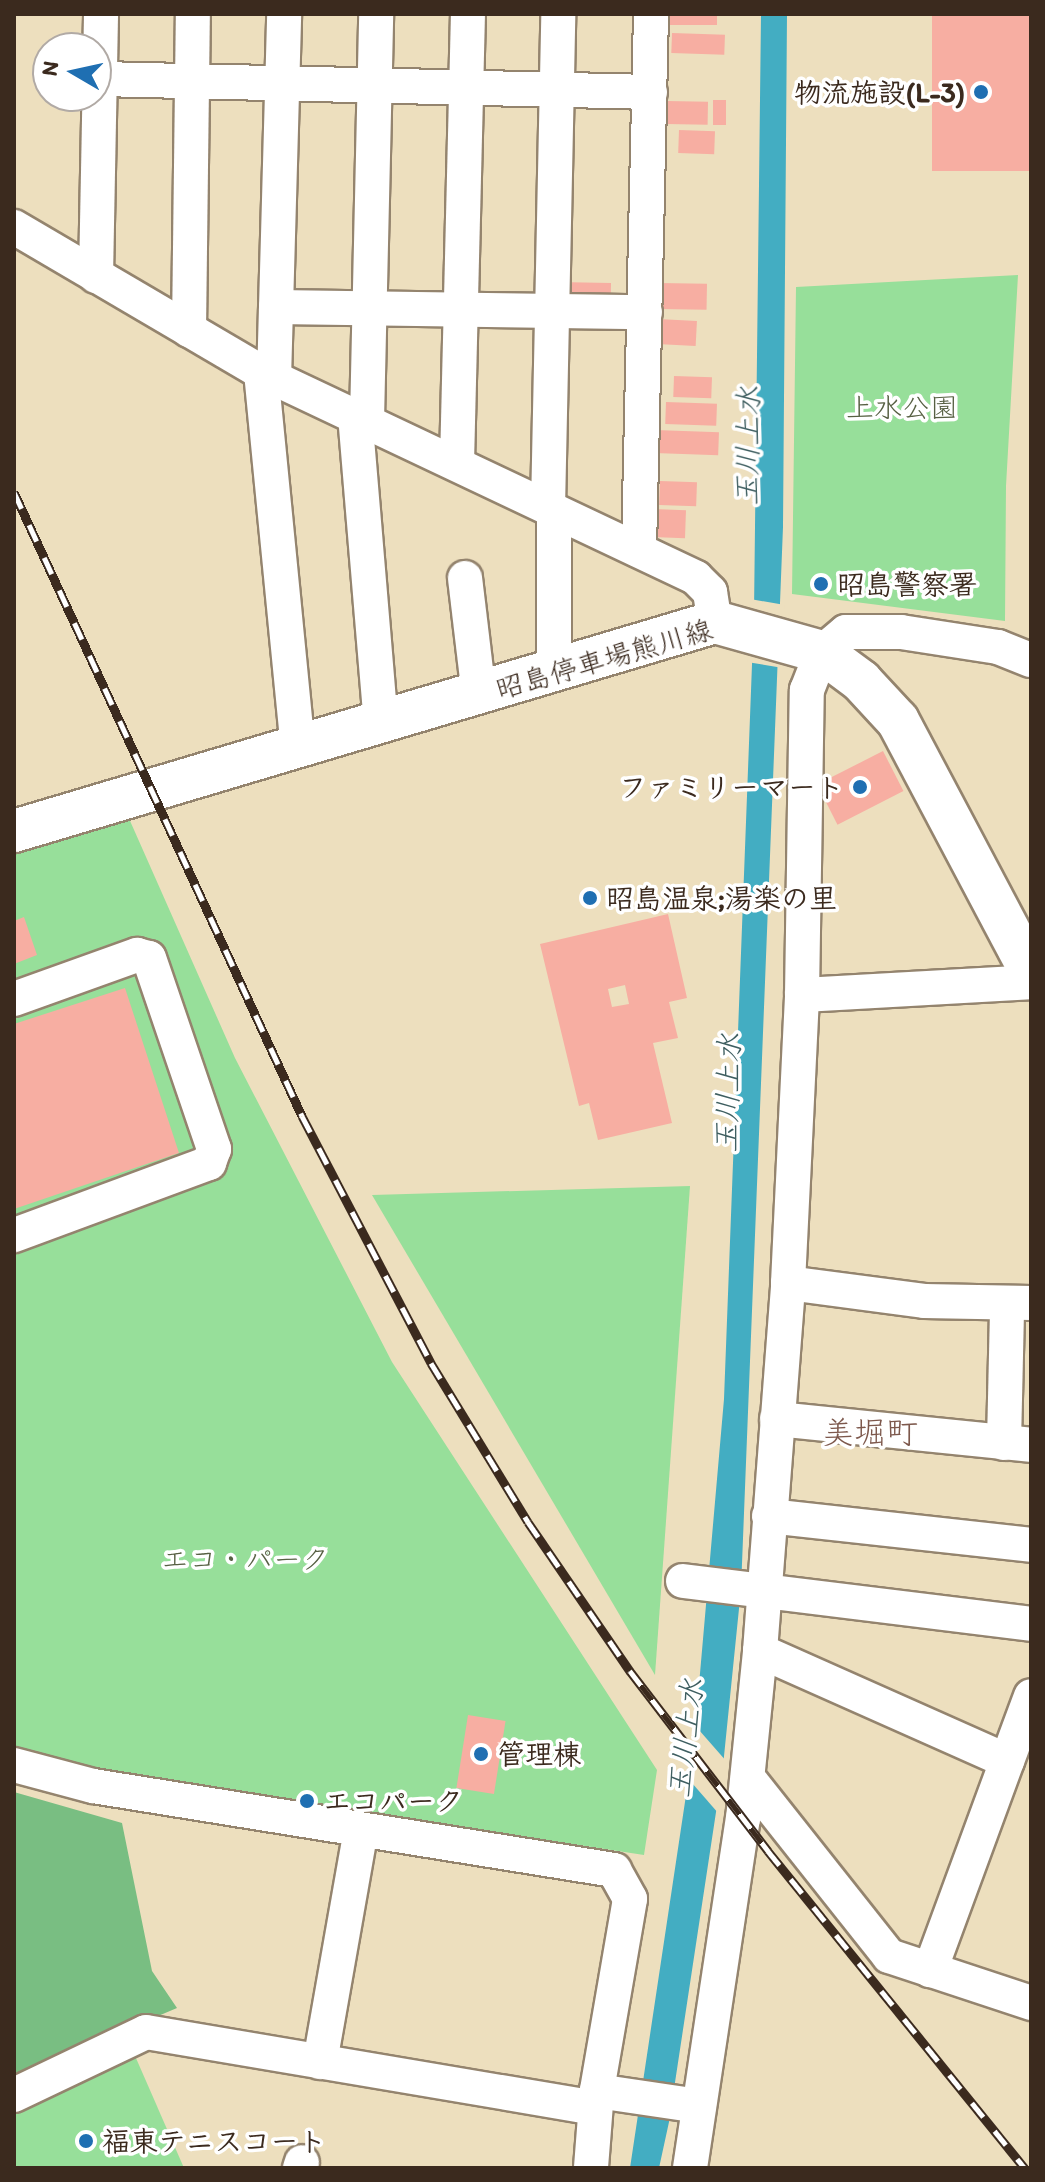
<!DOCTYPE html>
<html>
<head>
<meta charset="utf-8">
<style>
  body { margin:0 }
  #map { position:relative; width:1045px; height:2182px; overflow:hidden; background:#eddfbe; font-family:Itim,"Klee One",sans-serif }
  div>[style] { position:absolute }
  .green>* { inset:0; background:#97df9a }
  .forest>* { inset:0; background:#79be82 }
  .water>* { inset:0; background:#43adc2 }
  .pier>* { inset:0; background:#eddfbe }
  .building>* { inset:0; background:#f7aea2; transform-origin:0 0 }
  .roads { filter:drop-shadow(2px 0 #94846e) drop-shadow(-2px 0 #94846e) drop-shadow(0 2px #94846e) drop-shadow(0 -2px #94846e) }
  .minor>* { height:34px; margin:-17px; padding:0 17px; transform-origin:17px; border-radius:17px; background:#fff }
  .major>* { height:42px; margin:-21px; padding:0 21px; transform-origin:21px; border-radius:21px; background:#fff }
  .rail>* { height:9px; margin-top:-4.5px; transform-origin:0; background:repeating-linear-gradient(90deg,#fff 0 18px,#3b2a1e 0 36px); box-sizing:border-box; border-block:2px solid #3b2a1e }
  .dots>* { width:22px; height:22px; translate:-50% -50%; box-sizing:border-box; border:4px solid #fff; border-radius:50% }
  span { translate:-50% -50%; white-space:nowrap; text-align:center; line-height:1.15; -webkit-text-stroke:7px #fff; paint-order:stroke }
  .poi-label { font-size:28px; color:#3b2a1e; font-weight:700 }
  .right { translate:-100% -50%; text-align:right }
  .left { translate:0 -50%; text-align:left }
  .park-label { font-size:28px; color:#576043 }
  .street-label { font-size:28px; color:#3b2a1e }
  .water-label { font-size:30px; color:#3e5e60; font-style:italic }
  .quarter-label { font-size:32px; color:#7d584c }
  .frame { position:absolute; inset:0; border:16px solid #3b2a1e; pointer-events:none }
  .north { position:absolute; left:32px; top:32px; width:80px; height:80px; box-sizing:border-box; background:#fff; border:2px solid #b1aaa5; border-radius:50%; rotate:279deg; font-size:22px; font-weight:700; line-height:32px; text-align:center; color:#3b2a1e }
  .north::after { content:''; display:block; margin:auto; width:28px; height:36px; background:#1f6fb2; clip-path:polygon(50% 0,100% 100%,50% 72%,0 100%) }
</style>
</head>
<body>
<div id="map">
  <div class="green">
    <i style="clip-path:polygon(1018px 275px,1006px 486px,1005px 621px,792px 594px,796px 287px)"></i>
    <i style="clip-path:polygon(127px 814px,235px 1058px,392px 1362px,657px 1770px,644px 1855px,90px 1770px,14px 1751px,14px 851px)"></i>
    <i style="clip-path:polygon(690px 1186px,655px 1675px,372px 1195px)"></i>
    <i style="clip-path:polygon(132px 2049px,184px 2168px,14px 2168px,14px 2107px)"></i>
  </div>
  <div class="forest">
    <i style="clip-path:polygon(14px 1792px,122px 1823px,152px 1971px,177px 2008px,14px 2077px)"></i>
  </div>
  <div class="water">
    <i style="clip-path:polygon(761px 14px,787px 14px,783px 527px,741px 1589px,723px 1766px,669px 2122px,659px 2168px,630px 2168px,694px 1742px,724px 1399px,754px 612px)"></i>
  </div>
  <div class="pier">
    <i style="clip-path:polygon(750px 599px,785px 605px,783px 668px,747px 662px)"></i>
    <i style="clip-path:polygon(692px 1722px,727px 1762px,719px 1814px,685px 1775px)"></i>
  </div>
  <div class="building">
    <i style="left:664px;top:14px;width:53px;height:11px"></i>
    <i style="left:932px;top:14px;width:99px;height:157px"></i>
    <i style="left:672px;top:33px;width:53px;height:20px;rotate:2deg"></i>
    <i style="left:713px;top:100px;width:13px;height:25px"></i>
    <i style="left:667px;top:101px;width:41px;height:23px;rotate:1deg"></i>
    <i style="left:679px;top:130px;width:36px;height:23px;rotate:2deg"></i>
    <i style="left:557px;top:282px;width:54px;height:22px;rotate:1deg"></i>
    <i style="left:659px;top:283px;width:48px;height:26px;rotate:1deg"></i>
    <i style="left:658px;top:319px;width:39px;height:25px;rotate:3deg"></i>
    <i style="left:674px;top:376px;width:38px;height:21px;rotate:2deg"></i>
    <i style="left:666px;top:402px;width:51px;height:22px;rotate:2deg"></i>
    <i style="left:655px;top:430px;width:64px;height:23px;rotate:2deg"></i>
    <i style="left:660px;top:481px;width:37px;height:24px;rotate:2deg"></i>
    <i style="left:653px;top:509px;width:33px;height:28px;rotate:2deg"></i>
    <i style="left:883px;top:751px;width:45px;height:74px;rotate:63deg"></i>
    <i style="clip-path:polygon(evenodd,668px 914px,687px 998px,669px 1002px,678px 1038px,653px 1043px,672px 1123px,598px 1140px,589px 1103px,579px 1106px,540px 944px,668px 914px,625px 985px,629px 1004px,612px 1007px,608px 989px,625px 985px)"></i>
    <i style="clip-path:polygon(24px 917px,37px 955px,14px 964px,14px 921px)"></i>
    <i style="clip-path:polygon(125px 988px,179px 1153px,14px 1209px,14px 1024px)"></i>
    <i style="left:468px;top:1715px;width:38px;height:74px;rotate:9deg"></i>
  </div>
  <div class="roads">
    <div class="minor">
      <i style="left:100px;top:79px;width:550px;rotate:1.35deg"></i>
      <i style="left:14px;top:227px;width:286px;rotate:30.4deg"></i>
      <i style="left:261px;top:372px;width:481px;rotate:25.3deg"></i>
      <i style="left:696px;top:578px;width:20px;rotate:45deg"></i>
      <i style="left:710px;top:592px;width:30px;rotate:81deg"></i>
      <i style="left:96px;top:276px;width:262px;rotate:-88.9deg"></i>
      <i style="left:276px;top:307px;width:369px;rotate:0.8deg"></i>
      <i style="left:189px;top:330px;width:316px;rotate:-89.3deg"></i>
      <i style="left:261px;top:372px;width:376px;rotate:84.4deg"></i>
      <i style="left:274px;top:379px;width:365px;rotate:-88.4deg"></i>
      <i style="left:355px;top:415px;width:308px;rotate:85.2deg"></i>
      <i style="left:367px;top:420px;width:406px;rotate:-88.7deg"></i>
      <i style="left:457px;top:463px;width:449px;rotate:-88.6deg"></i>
      <i style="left:548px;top:508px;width:494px;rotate:-88.8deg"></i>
      <i style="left:554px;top:512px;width:159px;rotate:90deg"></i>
      <i style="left:639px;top:550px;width:536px;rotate:-88.72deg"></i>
      <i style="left:465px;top:578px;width:118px;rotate:83.2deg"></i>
      <i style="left:802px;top:995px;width:229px;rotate:-3.2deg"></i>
      <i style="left:14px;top:999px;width:131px;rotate:-19.7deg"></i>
      <i style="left:137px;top:955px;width:12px;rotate:14deg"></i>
      <i style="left:149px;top:958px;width:202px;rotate:71.2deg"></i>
      <i style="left:214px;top:1149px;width:15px;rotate:110deg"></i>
      <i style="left:209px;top:1163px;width:208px;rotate:159.7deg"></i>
      <i style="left:788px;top:1283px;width:137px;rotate:7.5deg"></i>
      <i style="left:924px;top:1301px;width:107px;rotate:1.1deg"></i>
      <i style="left:777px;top:1419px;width:255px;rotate:5.8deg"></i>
      <i style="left:1004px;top:1443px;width:137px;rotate:-88.7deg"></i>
      <i style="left:769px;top:1516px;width:264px;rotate:6.3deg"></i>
      <i style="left:683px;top:1581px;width:351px;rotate:7deg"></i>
      <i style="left:760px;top:1651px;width:270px;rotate:24deg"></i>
      <i style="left:1007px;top:1761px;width:223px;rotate:110.2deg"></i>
      <i style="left:1007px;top:1761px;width:69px;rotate:-69.7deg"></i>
      <i style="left:14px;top:1765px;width:82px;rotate:14.9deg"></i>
      <i style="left:93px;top:1786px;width:528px;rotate:9.16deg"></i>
      <i style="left:614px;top:1870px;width:33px;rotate:61deg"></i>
      <i style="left:630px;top:1899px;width:195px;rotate:99.8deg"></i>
      <i style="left:597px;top:2091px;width:77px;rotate:94.5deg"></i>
      <i style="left:748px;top:1778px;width:227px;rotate:51.6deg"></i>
      <i style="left:889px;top:1956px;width:150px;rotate:18.3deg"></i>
      <i style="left:320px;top:2062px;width:236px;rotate:-80deg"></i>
      <i style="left:597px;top:2091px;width:103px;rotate:8.4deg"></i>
      <i style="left:14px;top:2095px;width:146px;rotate:-25.5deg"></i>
      <i style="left:146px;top:2032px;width:455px;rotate:9.6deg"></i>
      <i style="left:300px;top:2168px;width:6px;rotate:-72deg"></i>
      <i style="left:690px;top:2168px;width:353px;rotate:-81.4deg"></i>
      <i style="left:743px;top:1819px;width:169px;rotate:-84.2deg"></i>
      <i style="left:760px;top:1651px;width:369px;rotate:-85.6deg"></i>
      <i style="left:788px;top:1283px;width:288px;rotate:-87.2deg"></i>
      <i style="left:802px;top:995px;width:305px;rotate:-89.1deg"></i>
      <i style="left:807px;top:690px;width:41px;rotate:-68.5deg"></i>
      <i style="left:822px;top:652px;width:31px;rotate:-40deg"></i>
      <i style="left:846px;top:632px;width:55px"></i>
      <i style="left:901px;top:632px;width:98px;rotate:8.8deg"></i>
      <i style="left:998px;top:647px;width:35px;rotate:22deg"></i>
    </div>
    <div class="major">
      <i style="left:14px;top:831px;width:731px;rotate:-16.6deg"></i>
      <i style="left:715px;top:622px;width:111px;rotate:15.7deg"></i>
      <i style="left:822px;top:652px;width:49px;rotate:36.6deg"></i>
      <i style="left:861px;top:681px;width:54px;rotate:47.2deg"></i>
      <i style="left:898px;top:721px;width:284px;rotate:62.1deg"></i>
    </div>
  </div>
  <div class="rail">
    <i style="left:14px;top:492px;width:687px;rotate:65.22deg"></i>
    <i style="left:302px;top:1116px;width:279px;rotate:62.4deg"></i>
    <i style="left:431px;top:1363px;width:186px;rotate:58.6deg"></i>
    <i style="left:528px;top:1522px;width:181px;rotate:55.6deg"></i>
    <i style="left:630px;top:1671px;width:227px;rotate:52.5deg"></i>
    <i style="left:768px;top:1851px;width:408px;rotate:51deg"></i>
  </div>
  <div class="dots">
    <i style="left:981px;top:92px;background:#1f6fb2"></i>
    <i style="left:821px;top:584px;background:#1f6fb2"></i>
    <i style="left:860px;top:787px;background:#1f6fb2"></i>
    <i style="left:590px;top:898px;background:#1f6fb2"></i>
    <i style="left:481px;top:1754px;background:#1f6fb2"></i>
    <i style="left:307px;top:1801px;background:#1f6fb2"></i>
    <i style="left:86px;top:2141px;background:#1f6fb2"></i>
  </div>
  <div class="poi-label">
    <span class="right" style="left:965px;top:92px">物流施設(L-3)</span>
    <span class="left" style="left:837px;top:584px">昭島警察署</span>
    <span class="right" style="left:844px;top:787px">ファミリーマート</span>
    <span class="left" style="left:606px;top:898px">昭島温泉;湯楽の里</span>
    <span class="left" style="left:497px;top:1754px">管理棟</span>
    <span class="left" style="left:323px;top:1801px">エコパーク</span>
    <span class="left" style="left:102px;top:2141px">福東テニスコート</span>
  </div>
  <div class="park-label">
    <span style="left:902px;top:407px">上水公園</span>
    <span style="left:245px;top:1559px">エコ・パーク</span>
  </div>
  <div class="street-label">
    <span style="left:604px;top:659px;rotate:-16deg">昭島停車場熊川線</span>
  </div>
  <div class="water-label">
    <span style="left:748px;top:446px;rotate:-89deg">玉川上水</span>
    <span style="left:728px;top:1093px;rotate:-88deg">玉川上水</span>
    <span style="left:686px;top:1738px;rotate:-83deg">玉川上水</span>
  </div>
  <div class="quarter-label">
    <span style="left:870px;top:1432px">美堀町</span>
  </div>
  <div class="frame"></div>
  <div class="north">N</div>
</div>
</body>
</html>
